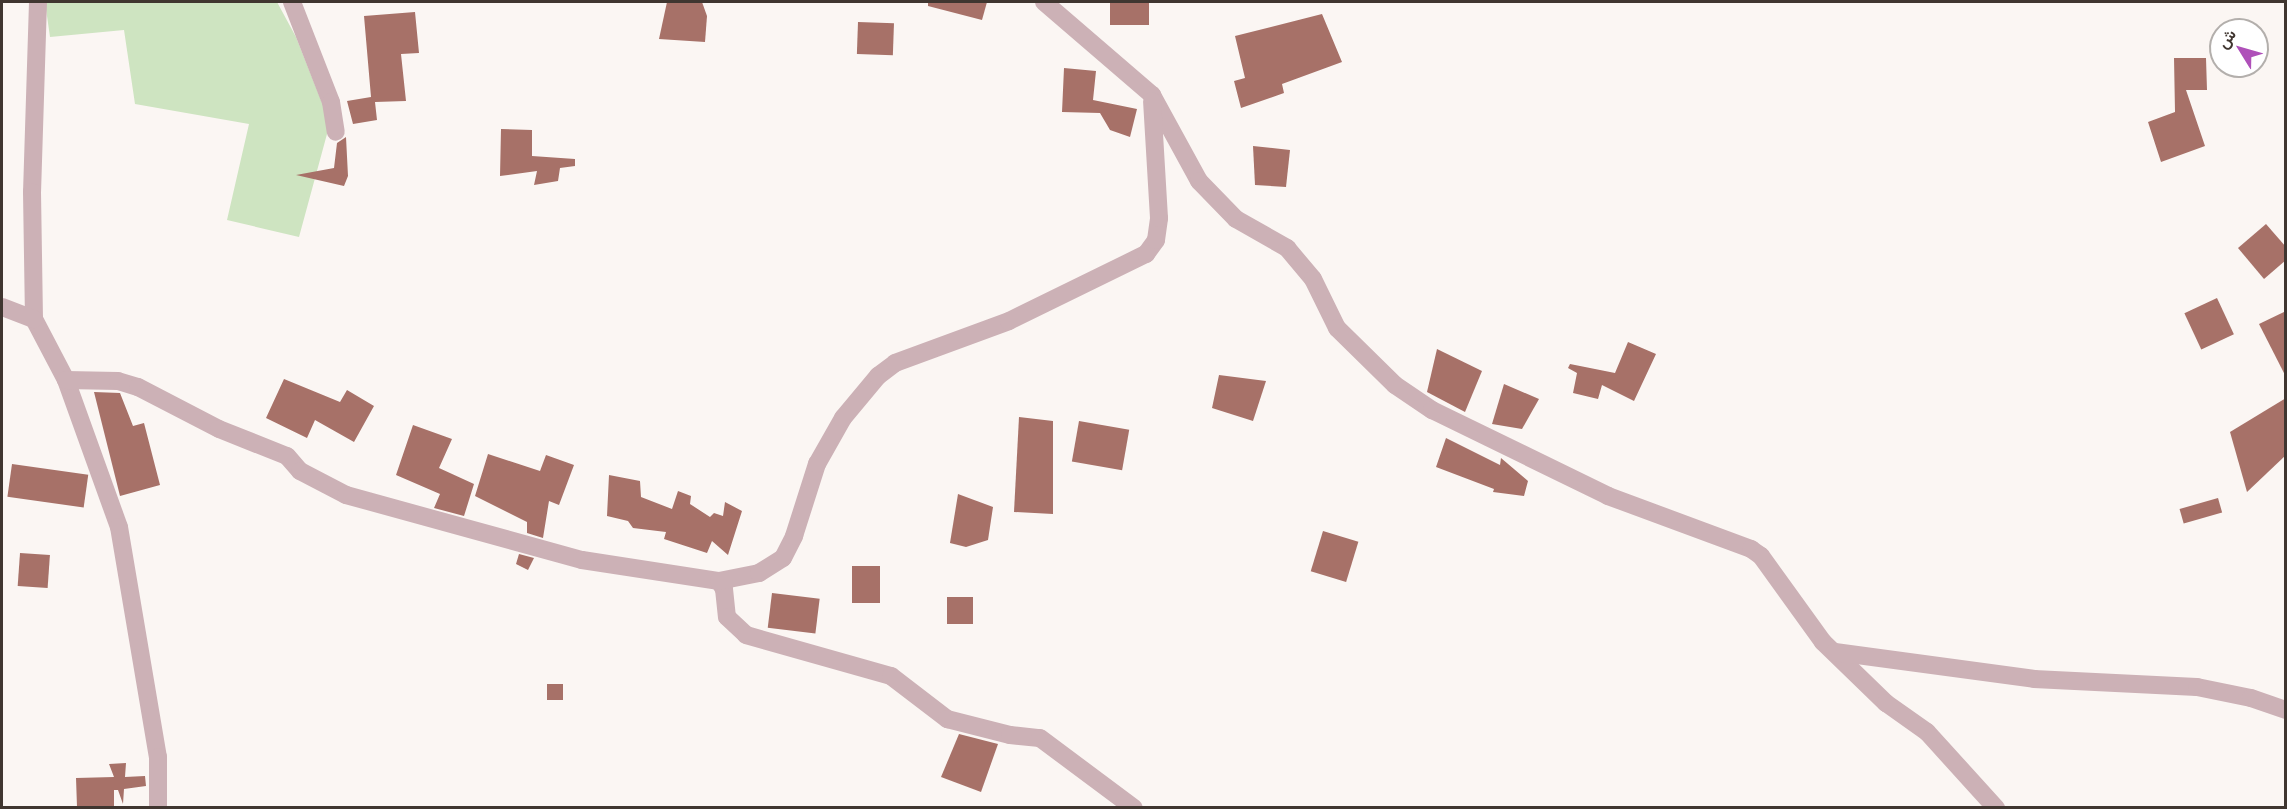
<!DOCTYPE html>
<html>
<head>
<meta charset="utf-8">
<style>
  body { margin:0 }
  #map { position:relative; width:2287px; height:809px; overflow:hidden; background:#fbf6f3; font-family:Mulish,Vazirmatn,sans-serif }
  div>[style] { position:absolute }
  .green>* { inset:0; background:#cee4c1 }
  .building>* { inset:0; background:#a77168; transform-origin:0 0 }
  .street>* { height:18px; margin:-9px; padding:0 9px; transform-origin:9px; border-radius:9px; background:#ccb1b6 }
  span { translate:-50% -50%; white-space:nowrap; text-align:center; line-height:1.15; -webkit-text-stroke:6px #fff; paint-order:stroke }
  .frame { position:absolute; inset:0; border:3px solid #403630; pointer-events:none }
  .north { position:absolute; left:2209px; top:18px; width:60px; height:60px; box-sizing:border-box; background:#fff; border:2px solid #b3afac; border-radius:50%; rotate:307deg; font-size:16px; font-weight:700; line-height:24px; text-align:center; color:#403630 }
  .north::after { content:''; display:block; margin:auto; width:21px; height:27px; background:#af50b9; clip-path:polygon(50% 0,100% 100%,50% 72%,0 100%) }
</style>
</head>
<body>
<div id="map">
  <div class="green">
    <i style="clip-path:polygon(45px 2px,277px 2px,296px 37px,330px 123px,299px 237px,227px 220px,249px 124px,135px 104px,124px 30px,50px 37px)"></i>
  </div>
  <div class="building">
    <i style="clip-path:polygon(667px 2px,702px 2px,707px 16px,705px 42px,659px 39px)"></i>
    <i style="clip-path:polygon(928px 2px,987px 2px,982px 20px,928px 6px)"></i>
    <i style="left:1110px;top:2px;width:39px;height:23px"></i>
    <i style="clip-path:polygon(415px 12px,419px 53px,401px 54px,406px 101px,375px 102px,377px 120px,353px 124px,347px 101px,371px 97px,364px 16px)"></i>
    <i style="clip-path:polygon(1322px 14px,1342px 62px,1282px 84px,1284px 93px,1241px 108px,1234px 81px,1245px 78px,1235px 36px)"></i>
    <i style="left:858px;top:22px;width:36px;height:32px;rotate:2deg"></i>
    <i style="clip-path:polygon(2174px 58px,2206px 58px,2207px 90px,2186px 90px,2205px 146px,2161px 162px,2148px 122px,2175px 112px)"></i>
    <i style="clip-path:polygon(1064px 68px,1096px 71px,1093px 100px,1137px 109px,1130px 137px,1110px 130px,1100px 113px,1062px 112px)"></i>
    <i style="clip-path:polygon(501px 129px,532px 130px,532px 156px,575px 159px,575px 166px,560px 168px,558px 181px,534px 185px,537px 171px,500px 176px)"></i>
    <i style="clip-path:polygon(346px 137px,348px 176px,344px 186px,296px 175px,334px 168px,337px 143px)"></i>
    <i style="clip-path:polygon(1253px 146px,1290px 150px,1286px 187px,1255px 185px)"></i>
    <i style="clip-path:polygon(2266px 224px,2286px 247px,2286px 260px,2264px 279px,2238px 248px)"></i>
    <i style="left:2217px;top:298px;width:40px;height:36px;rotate:65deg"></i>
    <i style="clip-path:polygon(2286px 311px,2286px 377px,2259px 324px)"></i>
    <i style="clip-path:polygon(1628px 342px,1656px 354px,1634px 401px,1602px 385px,1598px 399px,1573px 393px,1577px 373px,1568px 368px,1570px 364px,1615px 373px)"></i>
    <i style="clip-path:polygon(1437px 349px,1482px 371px,1465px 412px,1427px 392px)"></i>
    <i style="clip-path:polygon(1219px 375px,1266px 381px,1253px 421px,1212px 408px)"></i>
    <i style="clip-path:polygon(284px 379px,340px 402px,347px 390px,374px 406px,354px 442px,315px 420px,307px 438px,266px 418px)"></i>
    <i style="clip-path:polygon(1504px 384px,1539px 399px,1522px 429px,1492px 424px)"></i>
    <i style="clip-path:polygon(94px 392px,120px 393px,133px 426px,144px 423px,160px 485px,120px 496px)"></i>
    <i style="clip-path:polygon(2286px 398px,2286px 455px,2247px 492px,2230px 432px)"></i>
    <i style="clip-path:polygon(1019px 417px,1053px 421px,1053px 514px,1014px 512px)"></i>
    <i style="left:1079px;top:421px;width:51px;height:41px;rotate:10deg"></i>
    <i style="clip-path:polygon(413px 425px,452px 439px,439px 468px,474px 484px,464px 516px,434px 508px,440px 494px,396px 475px)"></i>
    <i style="clip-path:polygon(1446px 438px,1500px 465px,1501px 458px,1528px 481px,1524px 496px,1493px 492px,1494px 489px,1436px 467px)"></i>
    <i style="clip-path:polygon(488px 454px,540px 471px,546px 455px,574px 465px,559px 505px,549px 501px,543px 538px,527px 533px,527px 522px,475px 496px)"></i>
    <i style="left:12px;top:464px;width:77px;height:33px;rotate:8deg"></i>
    <i style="clip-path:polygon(609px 475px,640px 481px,641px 497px,672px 509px,678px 491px,691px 496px,690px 504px,710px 517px,714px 513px,723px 516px,725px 502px,742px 511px,728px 555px,712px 541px,707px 553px,664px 539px,666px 532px,633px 528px,628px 521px,607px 516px)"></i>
    <i style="clip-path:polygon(958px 494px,993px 507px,988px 540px,966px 547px,950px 543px)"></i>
    <i style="left:2218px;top:498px;width:15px;height:40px;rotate:74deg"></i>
    <i style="left:1323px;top:531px;width:37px;height:42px;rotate:17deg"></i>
    <i style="left:20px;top:553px;width:30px;height:33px;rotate:4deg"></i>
    <i style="clip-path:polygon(519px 554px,534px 558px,528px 570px,516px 564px)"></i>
    <i style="left:852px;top:566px;width:28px;height:37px"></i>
    <i style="left:772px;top:593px;width:48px;height:35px;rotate:7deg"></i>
    <i style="left:947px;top:597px;width:26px;height:27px"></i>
    <i style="left:547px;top:684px;width:16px;height:16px"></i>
    <i style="clip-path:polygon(959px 734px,998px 744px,981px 792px,941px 777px)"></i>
    <i style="clip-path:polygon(126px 763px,125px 777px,145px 776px,146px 786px,124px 789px,123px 804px,118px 790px,114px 790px,114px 807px,77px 807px,76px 778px,114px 777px,109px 764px)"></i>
  </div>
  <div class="street">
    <i style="left:38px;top:2px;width:190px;rotate:91.8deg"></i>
    <i style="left:32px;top:192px;width:127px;rotate:89.1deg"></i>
    <i style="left:34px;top:319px;width:69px;rotate:62.3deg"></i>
    <i style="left:66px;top:380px;width:156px;rotate:70.2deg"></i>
    <i style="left:119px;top:527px;width:233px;rotate:80.4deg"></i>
    <i style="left:158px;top:757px;width:51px;rotate:90deg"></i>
    <i style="left:292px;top:2px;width:107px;rotate:68.7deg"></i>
    <i style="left:331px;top:102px;width:30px;rotate:81deg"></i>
    <i style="left:1044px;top:2px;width:143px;rotate:40.7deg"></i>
    <i style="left:1152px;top:95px;width:98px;rotate:61.3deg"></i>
    <i style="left:1199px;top:181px;width:53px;rotate:45.8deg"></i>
    <i style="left:1236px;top:219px;width:59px;rotate:29.6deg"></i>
    <i style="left:1287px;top:248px;width:40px;rotate:50deg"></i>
    <i style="left:1313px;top:279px;width:55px;rotate:63.9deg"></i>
    <i style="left:1337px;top:328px;width:81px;rotate:44.5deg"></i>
    <i style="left:1395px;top:385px;width:45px;rotate:34deg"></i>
    <i style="left:1432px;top:410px;width:196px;rotate:26deg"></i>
    <i style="left:1608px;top:496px;width:153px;rotate:20.3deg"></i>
    <i style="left:1751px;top:549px;width:12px;rotate:35deg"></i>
    <i style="left:1761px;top:556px;width:106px;rotate:54.2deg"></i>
    <i style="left:1823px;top:642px;width:88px;rotate:44.1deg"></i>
    <i style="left:1886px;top:703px;width:50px;rotate:35.3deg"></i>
    <i style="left:1927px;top:732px;width:103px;rotate:47.8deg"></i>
    <i style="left:2px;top:307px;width:34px;rotate:21deg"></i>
    <i style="left:66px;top:380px;width:52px;rotate:1.1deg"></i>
    <i style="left:118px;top:381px;width:21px;rotate:17deg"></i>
    <i style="left:138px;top:387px;width:91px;rotate:27.4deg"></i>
    <i style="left:219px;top:429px;width:73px;rotate:21.7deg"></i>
    <i style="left:287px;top:456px;width:20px;rotate:49deg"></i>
    <i style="left:300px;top:471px;width:52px;rotate:27.6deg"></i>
    <i style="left:346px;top:495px;width:245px;rotate:15.4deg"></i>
    <i style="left:582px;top:560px;width:139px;rotate:8.7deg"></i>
    <i style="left:719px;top:581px;width:9px;rotate:58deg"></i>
    <i style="left:724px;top:589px;width:28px;rotate:84deg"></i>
    <i style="left:727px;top:617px;width:26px;rotate:43deg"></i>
    <i style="left:746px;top:635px;width:151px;rotate:15.8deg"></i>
    <i style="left:891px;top:676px;width:71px;rotate:37.5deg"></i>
    <i style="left:947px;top:719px;width:65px;rotate:14.3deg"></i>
    <i style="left:1010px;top:735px;width:30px;rotate:6deg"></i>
    <i style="left:1040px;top:738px;width:117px;rotate:36.7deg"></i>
    <i style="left:719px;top:581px;width:41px;rotate:-11.3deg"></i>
    <i style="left:759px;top:573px;width:28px;rotate:-32deg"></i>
    <i style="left:783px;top:558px;width:25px;rotate:-63deg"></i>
    <i style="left:794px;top:536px;width:76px;rotate:-72.3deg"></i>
    <i style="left:817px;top:464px;width:53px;rotate:-60.5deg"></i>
    <i style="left:843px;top:418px;width:55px;rotate:-50.2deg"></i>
    <i style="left:878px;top:376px;width:21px;rotate:-37deg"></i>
    <i style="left:895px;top:363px;width:121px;rotate:-20.2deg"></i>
    <i style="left:1009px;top:321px;width:153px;rotate:-26.1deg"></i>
    <i style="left:1146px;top:254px;width:17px;rotate:-54deg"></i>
    <i style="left:1156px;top:240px;width:22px;rotate:-82deg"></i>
    <i style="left:1159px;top:218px;width:117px;rotate:-93.4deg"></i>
    <i style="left:1835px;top:652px;width:201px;rotate:7.7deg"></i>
    <i style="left:2034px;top:679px;width:163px;rotate:2.8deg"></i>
    <i style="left:2197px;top:687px;width:55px;rotate:11.5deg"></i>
    <i style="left:2251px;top:698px;width:37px;rotate:19deg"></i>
  </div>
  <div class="frame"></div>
  <div class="north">ش</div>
</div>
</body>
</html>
